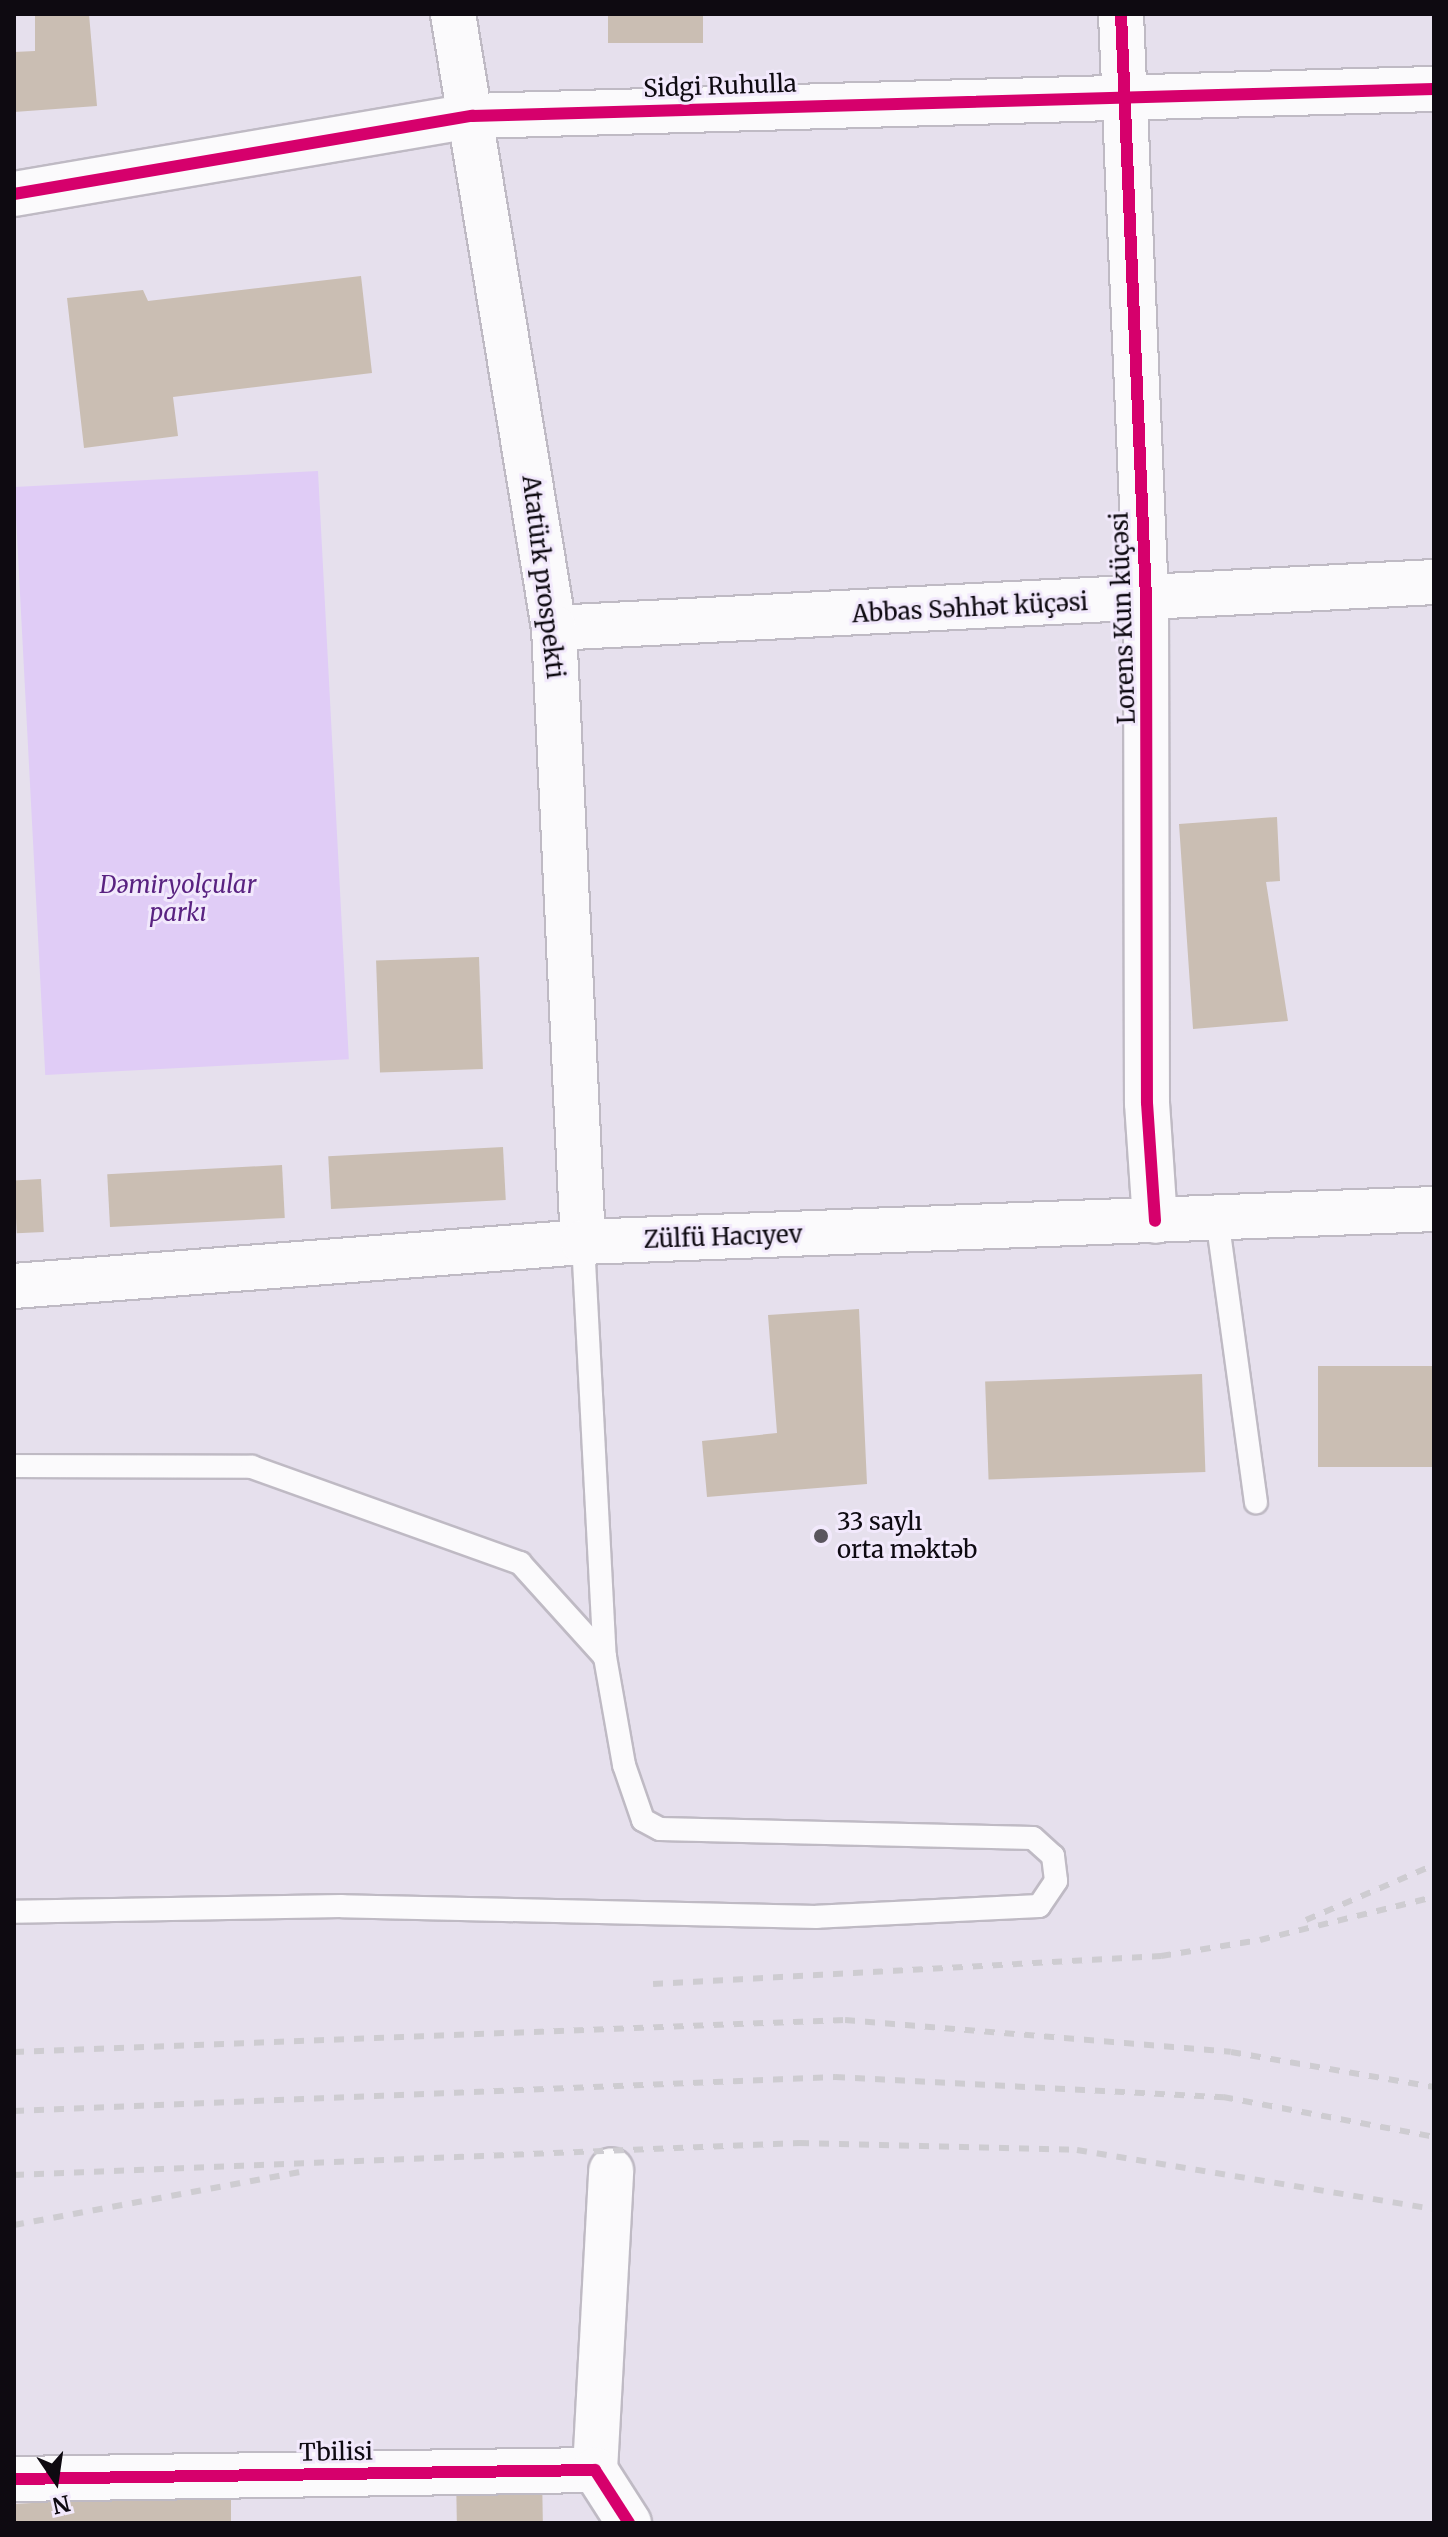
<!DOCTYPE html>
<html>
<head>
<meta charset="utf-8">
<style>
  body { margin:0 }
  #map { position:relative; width:1448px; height:2537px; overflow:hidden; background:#e6e0ed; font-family:Merriweather,serif }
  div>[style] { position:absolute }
  .green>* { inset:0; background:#e0ccf6; transform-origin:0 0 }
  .building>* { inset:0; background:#cabeb3; transform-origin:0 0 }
  .roads { filter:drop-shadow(2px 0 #bfbac4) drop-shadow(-2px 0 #bfbac4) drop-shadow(0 2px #bfbac4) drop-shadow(0 -2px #bfbac4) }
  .service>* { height:22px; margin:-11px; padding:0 11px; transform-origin:11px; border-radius:11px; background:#fbfafc }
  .minor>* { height:44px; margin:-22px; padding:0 22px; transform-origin:22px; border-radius:22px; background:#fbfafc }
  .secondary>* { height:44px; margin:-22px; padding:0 22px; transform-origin:22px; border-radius:22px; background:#fbfafc }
  .rail>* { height:6px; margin-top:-3px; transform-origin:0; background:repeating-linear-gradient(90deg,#ceccd1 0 10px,transparent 0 20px) }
  .cycleway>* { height:12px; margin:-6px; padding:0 6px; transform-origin:6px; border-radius:6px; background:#d6006c }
  .dots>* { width:22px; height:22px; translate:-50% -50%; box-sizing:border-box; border:4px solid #f2e9fc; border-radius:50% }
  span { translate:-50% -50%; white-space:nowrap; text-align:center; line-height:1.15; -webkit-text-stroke:6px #f2e9fc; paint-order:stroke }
  .street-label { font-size:24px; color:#0e0a11 }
  .park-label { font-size:24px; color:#592281; font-style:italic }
  .poi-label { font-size:24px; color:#0e0a11 }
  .left { translate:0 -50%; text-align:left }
  .frame { position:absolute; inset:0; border:16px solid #0e0a11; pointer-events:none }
  .north { position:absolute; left:16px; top:2441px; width:80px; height:80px; -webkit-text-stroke:6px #f2e9fc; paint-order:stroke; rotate:167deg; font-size:22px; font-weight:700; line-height:32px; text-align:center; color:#0e0a11 }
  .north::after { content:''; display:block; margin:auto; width:28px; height:36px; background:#0e0a11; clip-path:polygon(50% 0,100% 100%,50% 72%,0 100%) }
</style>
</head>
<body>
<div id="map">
  <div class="green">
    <i style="left:318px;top:471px;width:589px;height:304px;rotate:87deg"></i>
  </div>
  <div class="building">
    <i style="clip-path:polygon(35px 14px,89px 14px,97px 106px,14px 112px,14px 52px,35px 51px)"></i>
    <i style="left:608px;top:14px;width:95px;height:29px"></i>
    <i style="clip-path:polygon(361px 276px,372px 373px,173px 397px,178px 436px,84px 448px,67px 298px,143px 290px,148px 301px)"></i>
    <i style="clip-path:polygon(1277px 817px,1280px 881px,1266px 882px,1288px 1021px,1193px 1029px,1179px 824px)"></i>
    <i style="left:479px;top:957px;width:112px;height:103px;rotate:88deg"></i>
    <i style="left:503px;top:1147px;width:53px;height:175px;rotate:87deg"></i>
    <i style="left:282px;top:1165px;width:53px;height:175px;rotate:87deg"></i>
    <i style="left:41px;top:1179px;width:53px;height:27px;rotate:87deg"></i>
    <i style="clip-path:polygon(859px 1309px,867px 1484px,707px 1497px,702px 1441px,777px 1433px,768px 1315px)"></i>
    <i style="left:1434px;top:1366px;width:101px;height:116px;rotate:90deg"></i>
    <i style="left:1202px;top:1374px;width:98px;height:217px;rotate:88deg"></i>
    <i style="left:542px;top:2473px;width:50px;height:86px;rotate:89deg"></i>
    <i style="clip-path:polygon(231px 2492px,231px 2523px,14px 2523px,14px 2504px)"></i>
  </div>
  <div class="roads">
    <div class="service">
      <i style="left:1217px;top:1218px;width:287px;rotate:82.2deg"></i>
      <i style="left:583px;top:1242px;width:416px;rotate:87deg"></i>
      <i style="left:14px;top:1466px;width:238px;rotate:0.2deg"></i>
      <i style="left:252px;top:1467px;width:285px;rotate:19.7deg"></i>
      <i style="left:520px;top:1563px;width:127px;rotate:47.9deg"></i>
      <i style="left:605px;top:1657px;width:110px;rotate:80deg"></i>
      <i style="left:624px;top:1765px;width:58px;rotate:70.9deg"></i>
      <i style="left:643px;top:1820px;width:19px;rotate:28deg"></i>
      <i style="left:660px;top:1829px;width:373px;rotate:1.4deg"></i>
      <i style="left:1033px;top:1838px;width:27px;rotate:42deg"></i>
      <i style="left:1053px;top:1856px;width:25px;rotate:83deg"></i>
      <i style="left:1056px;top:1881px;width:30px;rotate:124deg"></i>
      <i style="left:1039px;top:1906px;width:222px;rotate:177.2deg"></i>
      <i style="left:817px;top:1917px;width:475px;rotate:-178.7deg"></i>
      <i style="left:342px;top:1906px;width:328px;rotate:179deg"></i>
    </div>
    <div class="minor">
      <i style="left:1121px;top:14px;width:586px;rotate:87.55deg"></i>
      <i style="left:1146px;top:599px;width:504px;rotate:89.89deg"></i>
      <i style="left:1147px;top:1103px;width:118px;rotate:86.1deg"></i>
      <i style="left:14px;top:194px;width:465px;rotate:-9.7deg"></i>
      <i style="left:472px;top:116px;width:962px;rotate:-1.61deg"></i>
      <i style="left:554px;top:628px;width:881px;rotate:-2.99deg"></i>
      <i style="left:595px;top:2470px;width:300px;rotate:-86.9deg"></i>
      <i style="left:14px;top:2479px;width:581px;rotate:-0.89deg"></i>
      <i style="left:595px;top:2470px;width:63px;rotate:57.3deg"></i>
    </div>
    <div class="secondary">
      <i style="left:453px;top:14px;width:622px;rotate:80.66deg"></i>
      <i style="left:554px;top:628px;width:615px;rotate:87.3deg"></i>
      <i style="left:14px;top:1286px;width:571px;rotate:-4.42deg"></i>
      <i style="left:583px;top:1242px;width:852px;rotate:-2.22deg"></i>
    </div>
  </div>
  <div class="rail">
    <i style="left:1306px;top:1920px;width:139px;rotate:-23.3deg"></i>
    <i style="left:653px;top:1984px;width:509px;rotate:-3.15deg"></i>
    <i style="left:1161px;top:1956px;width:100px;rotate:-9.2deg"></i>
    <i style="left:1260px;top:1940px;width:179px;rotate:-13.9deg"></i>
    <i style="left:14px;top:2052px;width:832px;rotate:-2.21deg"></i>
    <i style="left:845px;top:2020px;width:387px;rotate:4.7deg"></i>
    <i style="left:1231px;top:2052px;width:206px;rotate:9.8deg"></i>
    <i style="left:14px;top:2111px;width:822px;rotate:-2.37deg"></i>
    <i style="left:835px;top:2077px;width:389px;rotate:3deg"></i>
    <i style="left:1223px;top:2097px;width:215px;rotate:10.7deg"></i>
    <i style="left:14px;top:2175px;width:786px;rotate:-2.33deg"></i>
    <i style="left:799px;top:2143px;width:278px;rotate:1.4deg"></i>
    <i style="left:1077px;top:2150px;width:362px;rotate:9.4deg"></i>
    <i style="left:14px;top:2225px;width:295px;rotate:-10.5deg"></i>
  </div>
  <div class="cycleway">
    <i style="left:1121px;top:14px;width:586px;rotate:87.55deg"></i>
    <i style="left:1146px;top:599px;width:504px;rotate:89.89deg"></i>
    <i style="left:1147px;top:1103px;width:118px;rotate:86.1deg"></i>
    <i style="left:14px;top:194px;width:465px;rotate:-9.7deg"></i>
    <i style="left:472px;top:116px;width:962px;rotate:-1.61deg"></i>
    <i style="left:14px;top:2479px;width:581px;rotate:-0.89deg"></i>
    <i style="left:595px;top:2470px;width:63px;rotate:57.3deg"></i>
  </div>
  <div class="dots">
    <i style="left:821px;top:1536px;background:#5a555e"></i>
  </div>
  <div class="street-label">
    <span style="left:720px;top:86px;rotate:-2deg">Sidgi Ruhulla</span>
    <span style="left:543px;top:577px;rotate:83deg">Atatürk prospekti</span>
    <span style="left:970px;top:608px;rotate:-3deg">Abbas Səhhət küçəsi</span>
    <span style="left:1123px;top:618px;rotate:-92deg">Lorens Kun küçəsi</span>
    <span style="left:723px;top:1237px;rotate:-2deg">Zülfü Hacıyev</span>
    <span style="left:336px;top:2452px;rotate:-1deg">Tbilisi</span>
  </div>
  <div class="park-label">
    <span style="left:178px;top:899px">Dəmiryolçular<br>parkı</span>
  </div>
  <div class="poi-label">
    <span class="left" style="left:837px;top:1536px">33 saylı<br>orta məktəb</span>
  </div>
  <div class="frame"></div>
  <div class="north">N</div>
</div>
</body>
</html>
